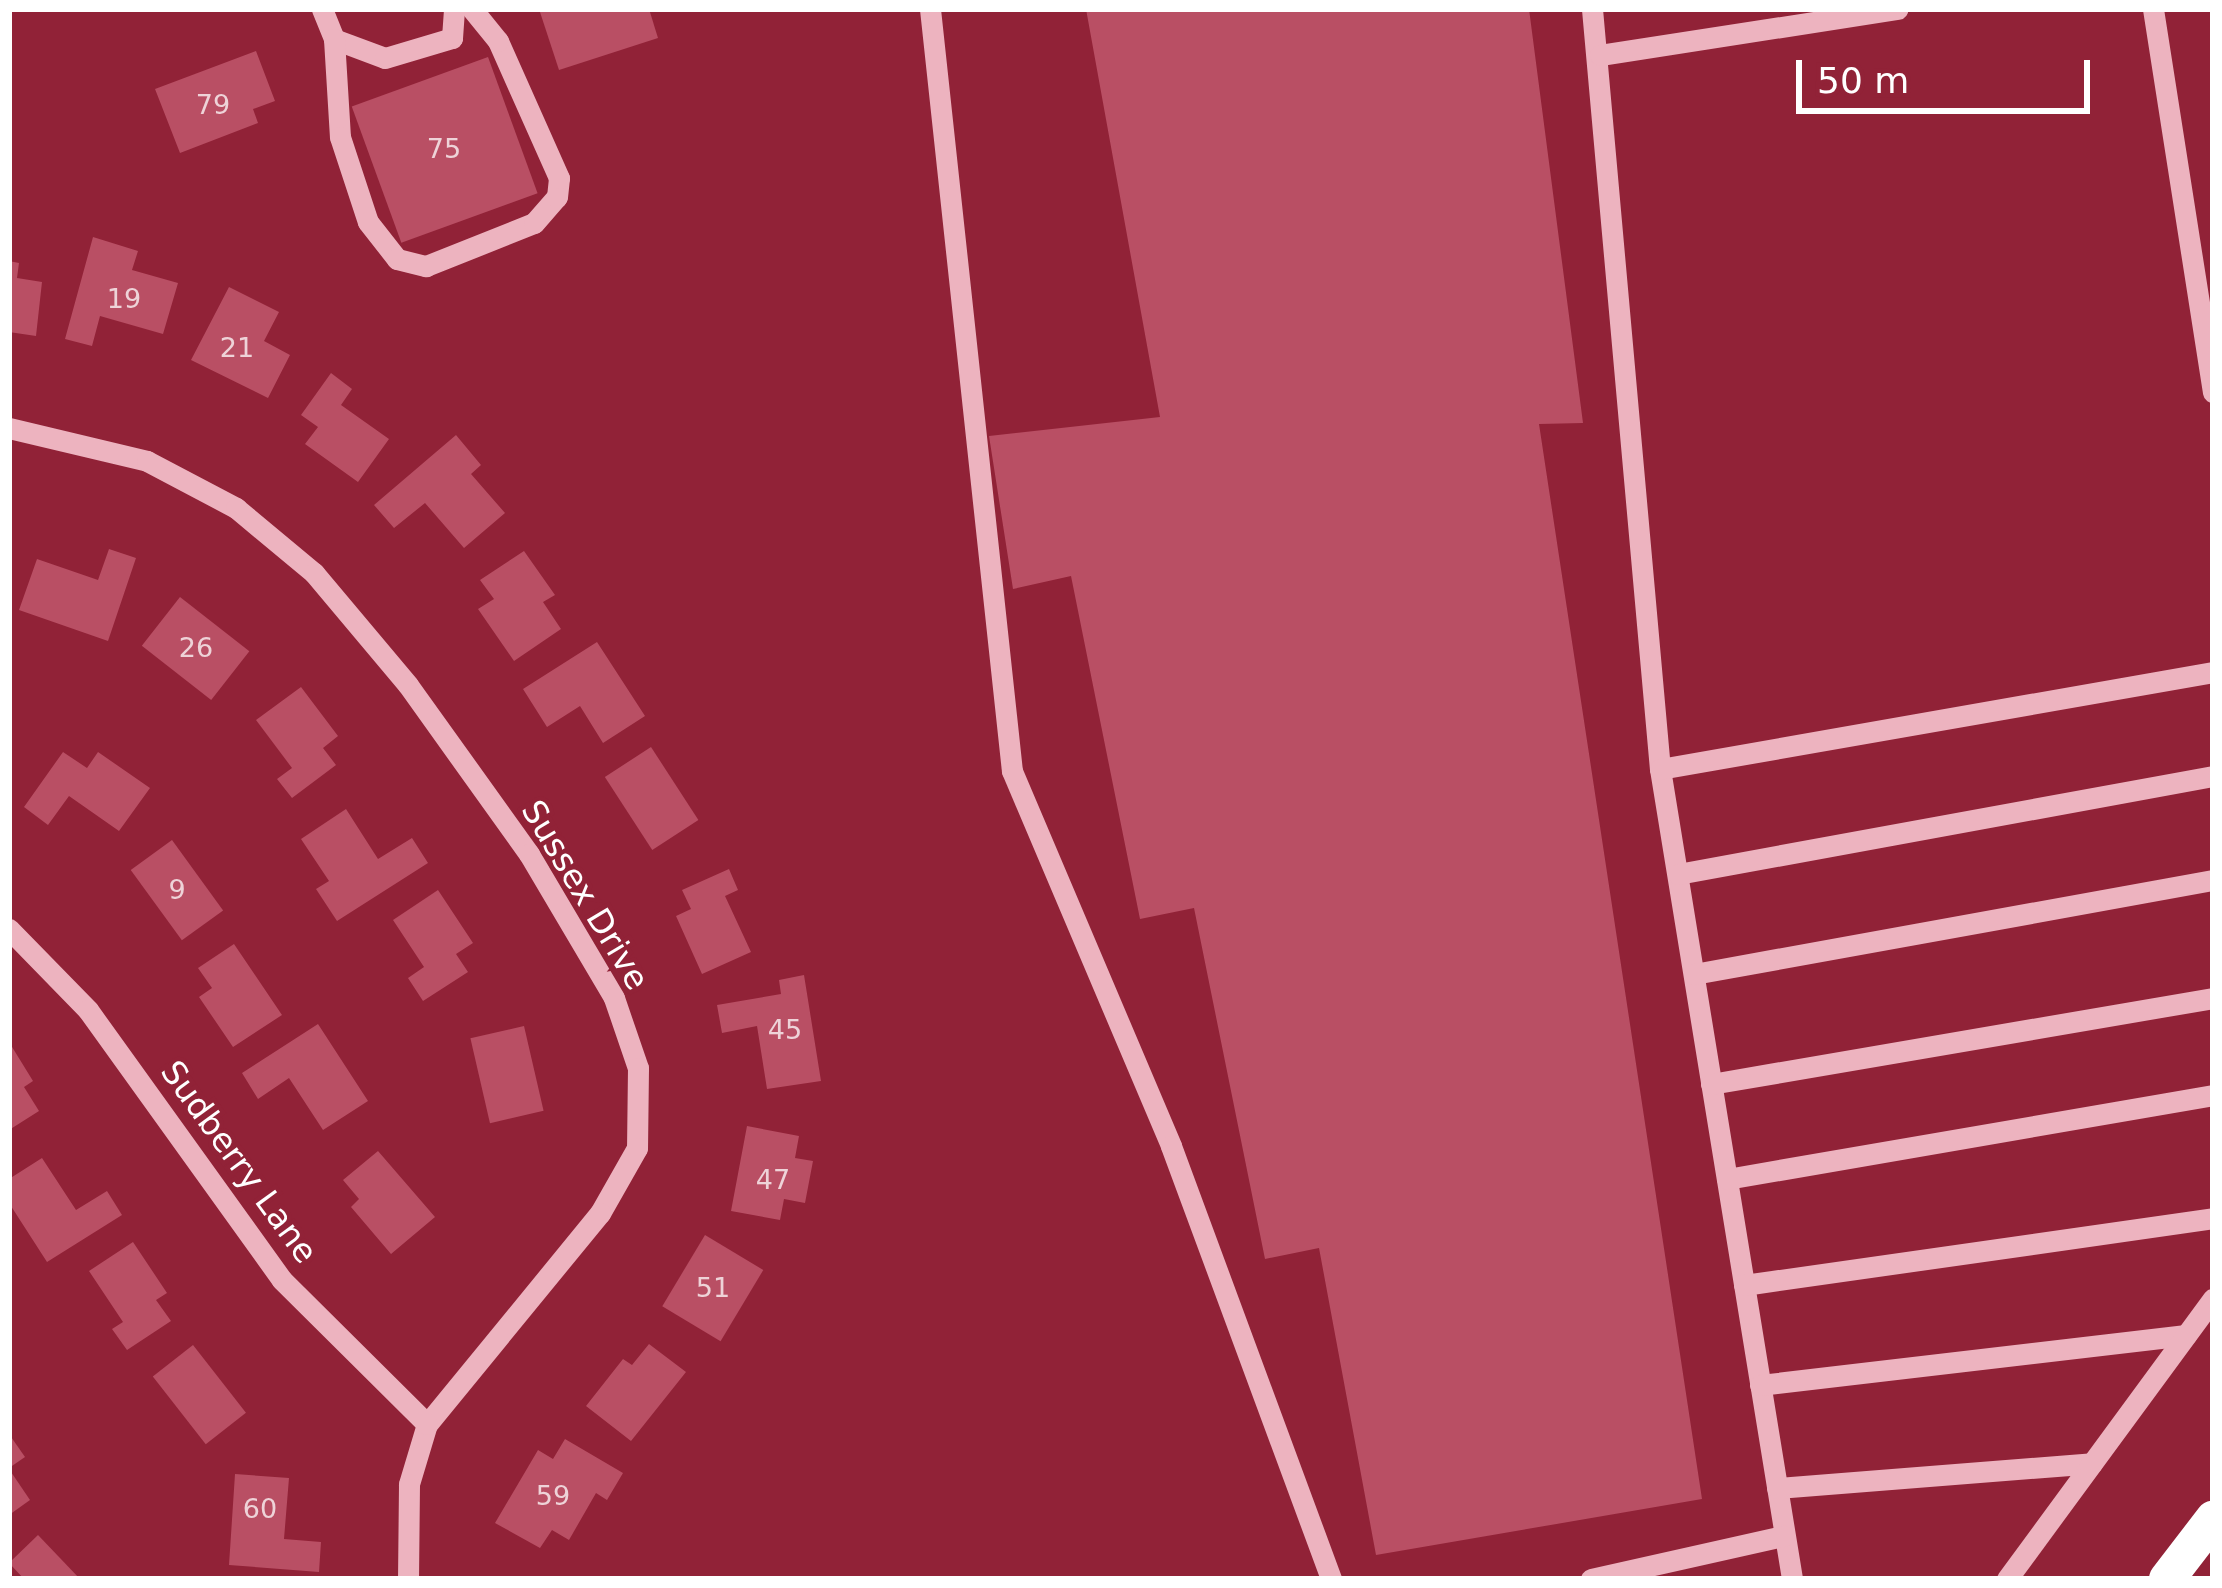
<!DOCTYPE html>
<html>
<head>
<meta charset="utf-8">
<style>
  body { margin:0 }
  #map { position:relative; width:2222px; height:1588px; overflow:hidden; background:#912237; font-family:"DejaVu Sans",sans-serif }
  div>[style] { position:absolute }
  .building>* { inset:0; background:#b94f64; transform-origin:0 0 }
  .minor>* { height:21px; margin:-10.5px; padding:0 10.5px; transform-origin:10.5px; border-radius:10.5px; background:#edb3bf }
  .highway>* { height:36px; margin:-18px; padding:0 18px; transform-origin:18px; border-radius:18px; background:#fff }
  span { translate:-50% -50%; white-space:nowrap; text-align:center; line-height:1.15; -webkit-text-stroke:9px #912237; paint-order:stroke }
  .number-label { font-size:27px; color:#eed3d8 }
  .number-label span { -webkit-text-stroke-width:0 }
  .street-label { font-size:33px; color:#fff }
  .frame { position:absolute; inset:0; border:12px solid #fff; pointer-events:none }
  .scale { position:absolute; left:1796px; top:60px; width:294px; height:54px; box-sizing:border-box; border:6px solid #fff; border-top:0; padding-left:15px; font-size:36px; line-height:42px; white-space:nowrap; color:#fff; -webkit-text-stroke:9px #912237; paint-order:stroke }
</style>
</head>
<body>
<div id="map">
  <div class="building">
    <i style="clip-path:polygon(539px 9px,649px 9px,658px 38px,559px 70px)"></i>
    <i style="clip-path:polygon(1086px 9px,1529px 9px,1583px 423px,1539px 424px,1702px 1499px,1376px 1555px,1319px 1248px,1265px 1259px,1194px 908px,1140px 919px,1071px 576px,1013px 589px,989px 436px,1160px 417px)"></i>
    <i style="clip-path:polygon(256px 51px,275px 101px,253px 109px,258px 123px,180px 153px,155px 89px)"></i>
    <i style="left:488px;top:57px;width:145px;height:145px;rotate:70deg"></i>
    <i style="clip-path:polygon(93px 237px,138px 251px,132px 270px,178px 283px,163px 334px,100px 316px,92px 346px,65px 339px)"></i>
    <i style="clip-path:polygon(9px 261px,19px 263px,17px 278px,42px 282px,36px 336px,9px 332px)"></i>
    <i style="clip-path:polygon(229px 287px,279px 312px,264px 341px,290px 355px,268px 398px,191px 360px)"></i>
    <i style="clip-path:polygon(331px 373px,352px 389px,341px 405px,389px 439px,358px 482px,305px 444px,318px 427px,301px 415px)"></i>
    <i style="clip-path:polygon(456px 435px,481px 465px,471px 474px,505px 513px,464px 548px,425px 503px,394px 528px,374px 505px)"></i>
    <i style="clip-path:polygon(109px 549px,136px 558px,108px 641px,19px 610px,37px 559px,98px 580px)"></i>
    <i style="clip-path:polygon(524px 551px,555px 595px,543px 602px,561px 629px,514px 661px,478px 609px,494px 599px,480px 580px)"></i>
    <i style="left:180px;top:597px;width:88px;height:62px;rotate:38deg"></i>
    <i style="clip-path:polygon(597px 642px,645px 716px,603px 743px,580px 706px,547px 727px,523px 689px)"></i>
    <i style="clip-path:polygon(301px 687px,338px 736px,323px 748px,336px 765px,292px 798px,277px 779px,292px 768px,256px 720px)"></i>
    <i style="left:651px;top:747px;width:87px;height:55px;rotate:57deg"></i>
    <i style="clip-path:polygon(63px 752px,87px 768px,98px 752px,150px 788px,119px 831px,69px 796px,48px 825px,24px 807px)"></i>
    <i style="clip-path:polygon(346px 809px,378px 859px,412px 838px,428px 863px,337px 921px,316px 889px,329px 881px,301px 839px)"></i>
    <i style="left:172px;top:840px;width:87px;height:51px;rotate:54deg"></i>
    <i style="clip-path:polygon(729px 869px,738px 890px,725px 896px,751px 952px,702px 974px,676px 916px,691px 909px,682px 890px)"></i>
    <i style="clip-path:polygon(438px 890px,473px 943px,456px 954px,468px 972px,423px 1001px,408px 978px,424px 967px,393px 920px)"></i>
    <i style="clip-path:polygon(234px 944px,282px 1015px,233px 1047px,199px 997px,212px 988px,198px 968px)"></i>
    <i style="clip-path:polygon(804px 975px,821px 1081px,767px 1089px,757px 1026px,722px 1033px,717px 1005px,781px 994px,779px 980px)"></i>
    <i style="clip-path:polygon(318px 1024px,368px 1101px,323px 1130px,289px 1078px,258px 1099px,242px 1073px)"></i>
    <i style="left:524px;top:1026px;width:87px;height:55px;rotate:77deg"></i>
    <i style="clip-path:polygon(9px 1042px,33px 1081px,24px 1087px,39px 1111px,9px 1130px)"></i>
    <i style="clip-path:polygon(747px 1126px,799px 1136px,795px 1158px,813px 1161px,805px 1203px,784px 1199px,780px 1220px,731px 1211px)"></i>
    <i style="clip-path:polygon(378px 1151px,435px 1217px,391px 1254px,351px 1207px,359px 1199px,343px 1180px)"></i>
    <i style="clip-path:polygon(42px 1158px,76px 1210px,107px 1191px,122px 1215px,47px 1262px,9px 1203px,9px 1179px)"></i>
    <i style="left:705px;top:1235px;width:68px;height:83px;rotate:31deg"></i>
    <i style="clip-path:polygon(133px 1242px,167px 1293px,156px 1300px,171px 1321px,127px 1350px,112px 1329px,123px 1322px,89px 1271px)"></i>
    <i style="clip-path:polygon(649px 1344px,686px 1372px,631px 1441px,586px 1406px,623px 1359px,632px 1365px)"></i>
    <i style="left:193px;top:1345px;width:86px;height:51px;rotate:52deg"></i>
    <i style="clip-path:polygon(9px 1434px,25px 1457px,9px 1468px)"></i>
    <i style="clip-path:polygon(565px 1439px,623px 1473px,607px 1500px,596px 1493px,569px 1540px,552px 1530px,540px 1548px,495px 1523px,538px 1450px,553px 1459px)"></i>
    <i style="clip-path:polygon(9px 1469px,30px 1500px,9px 1515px)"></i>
    <i style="clip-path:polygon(235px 1474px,289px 1478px,284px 1539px,321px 1542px,319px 1572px,229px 1565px)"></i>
    <i style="clip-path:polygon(38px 1535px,80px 1579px,24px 1579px,9px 1563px)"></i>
  </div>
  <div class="minor">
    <i style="left:322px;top:9px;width:32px;rotate:68deg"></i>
    <i style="left:334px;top:39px;width:54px;rotate:20.4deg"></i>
    <i style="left:385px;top:58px;width:70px;rotate:-16.6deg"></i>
    <i style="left:452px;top:38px;width:29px;rotate:-86deg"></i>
    <i style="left:930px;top:9px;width:766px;rotate:83.86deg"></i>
    <i style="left:1012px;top:771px;width:407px;rotate:67deg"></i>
    <i style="left:1171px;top:1146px;width:462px;rotate:69.7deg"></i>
    <i style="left:1592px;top:9px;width:763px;rotate:84.89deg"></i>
    <i style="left:1660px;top:769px;width:821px;rotate:80.74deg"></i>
    <i style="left:2153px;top:9px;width:388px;rotate:81.1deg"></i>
    <i style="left:334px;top:39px;width:98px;rotate:86.5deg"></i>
    <i style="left:340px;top:137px;width:89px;rotate:71.8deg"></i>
    <i style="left:368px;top:222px;width:47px;rotate:51.9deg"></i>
    <i style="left:397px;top:259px;width:30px;rotate:14deg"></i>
    <i style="left:426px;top:266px;width:116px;rotate:-21.7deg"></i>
    <i style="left:534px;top:223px;width:35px;rotate:-49deg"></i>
    <i style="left:557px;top:197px;width:19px;rotate:-84deg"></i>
    <i style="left:559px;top:178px;width:150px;rotate:-114deg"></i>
    <i style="left:498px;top:41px;width:41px;rotate:-129.1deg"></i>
    <i style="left:1600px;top:55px;width:301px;rotate:-8.8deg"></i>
    <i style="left:9px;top:428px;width:142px;rotate:13.4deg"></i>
    <i style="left:147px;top:461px;width:101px;rotate:27.8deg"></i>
    <i style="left:236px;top:508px;width:102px;rotate:39.8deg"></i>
    <i style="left:314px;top:573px;width:146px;rotate:50deg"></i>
    <i style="left:408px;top:685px;width:208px;rotate:54.4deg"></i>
    <i style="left:529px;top:854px;width:167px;rotate:59.4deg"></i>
    <i style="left:614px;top:998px;width:74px;rotate:71.1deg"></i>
    <i style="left:638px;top:1068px;width:80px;rotate:90.7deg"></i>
    <i style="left:637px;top:1148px;width:75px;rotate:119.6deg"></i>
    <i style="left:600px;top:1213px;width:273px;rotate:129.3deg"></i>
    <i style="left:427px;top:1424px;width:63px;rotate:106.7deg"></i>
    <i style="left:409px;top:1484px;width:95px;rotate:90.6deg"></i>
    <i style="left:1660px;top:769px;width:561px;rotate:-9.95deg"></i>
    <i style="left:1678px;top:874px;width:544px;rotate:-10.38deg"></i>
    <i style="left:9px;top:929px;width:113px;rotate:45.7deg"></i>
    <i style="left:88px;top:1010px;width:332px;rotate:54.3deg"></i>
    <i style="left:282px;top:1280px;width:204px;rotate:44.8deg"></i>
    <i style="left:1694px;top:974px;width:527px;rotate:-10.27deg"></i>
    <i style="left:1711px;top:1084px;width:509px;rotate:-9.72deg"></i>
    <i style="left:1727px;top:1179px;width:493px;rotate:-9.8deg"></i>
    <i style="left:1744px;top:1285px;width:474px;rotate:-8.1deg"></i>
    <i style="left:1760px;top:1385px;width:429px;rotate:-6.7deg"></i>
    <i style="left:1777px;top:1488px;width:316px;rotate:-4.5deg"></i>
    <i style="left:1591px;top:1579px;width:198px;rotate:-12.6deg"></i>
    <i style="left:2007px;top:1579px;width:348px;rotate:-53.7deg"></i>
  </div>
  <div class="highway">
    <i style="left:2167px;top:1579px;width:76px;rotate:-52.5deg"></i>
  </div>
  <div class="number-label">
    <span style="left:213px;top:105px">79</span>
    <span style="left:444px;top:149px">75</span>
    <span style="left:124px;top:299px">19</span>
    <span style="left:237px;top:348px">21</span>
    <span style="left:196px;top:648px">26</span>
    <span style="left:177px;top:890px">9</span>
    <span style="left:785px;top:1030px">45</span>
    <span style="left:773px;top:1180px">47</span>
    <span style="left:713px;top:1288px">51</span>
    <span style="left:553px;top:1496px">59</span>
    <span style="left:260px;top:1509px">60</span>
  </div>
  <div class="street-label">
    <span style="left:585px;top:895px;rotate:59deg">Sussex Drive</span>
    <span style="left:239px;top:1162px;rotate:54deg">Sudberry Lane</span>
  </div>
  <div class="frame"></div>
  <div class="scale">50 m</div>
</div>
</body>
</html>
